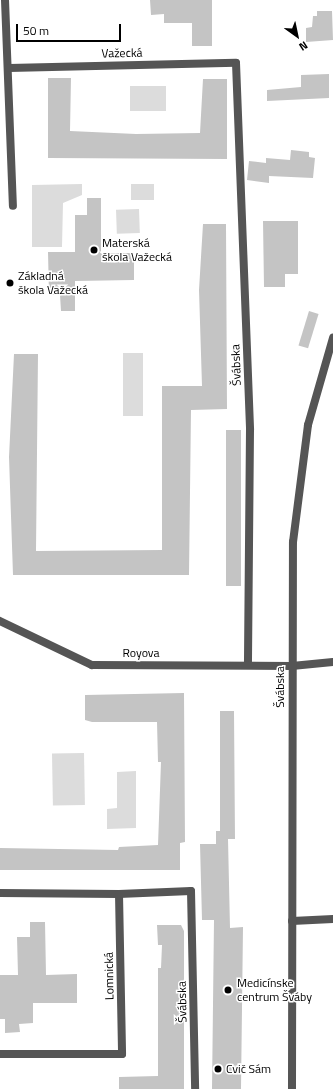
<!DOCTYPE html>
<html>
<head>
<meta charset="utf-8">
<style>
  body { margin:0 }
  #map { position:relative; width:333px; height:1089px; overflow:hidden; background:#fff; font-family:"Titillium Web",sans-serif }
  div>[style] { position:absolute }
  .green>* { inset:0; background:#dcdcdc; transform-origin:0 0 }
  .building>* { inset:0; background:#c4c4c4; transform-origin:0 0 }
  .minor>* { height:8px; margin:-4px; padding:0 4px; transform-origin:4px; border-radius:4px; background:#555 }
  .tertiary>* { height:8px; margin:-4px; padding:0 4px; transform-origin:4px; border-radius:4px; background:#555 }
  .dots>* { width:11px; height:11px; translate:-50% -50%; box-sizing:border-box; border:2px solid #fff; border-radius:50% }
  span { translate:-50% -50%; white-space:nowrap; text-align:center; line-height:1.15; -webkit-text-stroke:3px #fff; paint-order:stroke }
  .street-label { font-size:12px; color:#000 }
  .poi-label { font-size:12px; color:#000 }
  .left { translate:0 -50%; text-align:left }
  .north { position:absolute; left:277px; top:16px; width:40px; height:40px; -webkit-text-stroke:3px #fff; paint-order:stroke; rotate:147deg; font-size:11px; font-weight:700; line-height:16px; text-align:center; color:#000 }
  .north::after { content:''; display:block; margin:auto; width:14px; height:18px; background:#000; clip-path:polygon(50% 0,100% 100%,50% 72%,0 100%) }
  .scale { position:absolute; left:16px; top:24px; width:105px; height:18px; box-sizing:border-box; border:2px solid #000; border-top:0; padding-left:5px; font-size:12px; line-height:14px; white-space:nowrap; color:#000; -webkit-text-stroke:3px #fff; paint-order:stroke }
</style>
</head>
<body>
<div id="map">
  <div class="green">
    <i style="left:130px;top:86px;width:36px;height:25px"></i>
    <i style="clip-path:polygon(82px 184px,82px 195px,63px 203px,62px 247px,32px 247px,32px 185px)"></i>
    <i style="left:131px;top:184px;width:23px;height:16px"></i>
    <i style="left:139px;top:209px;width:24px;height:23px;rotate:88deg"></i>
    <i style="left:123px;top:353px;width:20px;height:63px"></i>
    <i style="left:84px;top:753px;width:52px;height:32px;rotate:89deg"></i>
    <i style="clip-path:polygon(136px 771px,136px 828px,107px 829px,107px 809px,117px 808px,117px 772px)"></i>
  </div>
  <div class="building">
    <i style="clip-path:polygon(150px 0,212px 0,212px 46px,192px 46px,192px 23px,164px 23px,164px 14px,151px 15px)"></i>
    <i style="clip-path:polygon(317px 11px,332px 11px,333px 40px,306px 42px,306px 28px,312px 27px,313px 16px,317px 16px)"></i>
    <i style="clip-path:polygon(329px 74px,329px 98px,267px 101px,267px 90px,301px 87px,301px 75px)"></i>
    <i style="clip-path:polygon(48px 78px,71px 78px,70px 131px,136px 134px,200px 133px,203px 79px,227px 79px,227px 159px,48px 158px)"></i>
    <i style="clip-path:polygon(291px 150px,309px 152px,309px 157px,315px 158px,313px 178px,269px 176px,269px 183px,247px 180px,249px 161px,266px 163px,266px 158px,290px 160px)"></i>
    <i style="clip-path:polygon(87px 198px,101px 198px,101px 253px,134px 253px,134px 280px,75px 281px,75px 311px,61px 311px,60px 295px,49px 295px,48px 252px,75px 252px,75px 215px,87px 215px)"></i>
    <i style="clip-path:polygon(263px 221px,298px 221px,298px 274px,285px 274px,285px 287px,264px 287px)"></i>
    <i style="clip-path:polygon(203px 224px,226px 224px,227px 409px,191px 410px,189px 575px,13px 575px,9px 457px,14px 354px,38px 354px,36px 551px,162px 550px,162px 386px,202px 386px,199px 290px)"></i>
    <i style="left:309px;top:311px;width:10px;height:36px;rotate:17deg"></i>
    <i style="left:226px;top:430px;width:15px;height:156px"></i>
    <i style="clip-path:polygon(184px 693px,185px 842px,180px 843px,180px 870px,0 870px,0 848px,118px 850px,119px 847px,158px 845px,161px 762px,158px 762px,157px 722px,92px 722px,85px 720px,85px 695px)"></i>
    <i style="clip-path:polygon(220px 711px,234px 711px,235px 839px,228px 839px,230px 928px,243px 927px,241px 1089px,212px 1089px,214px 920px,202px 920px,200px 844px,216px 844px,216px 831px,220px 831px)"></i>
    <i style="clip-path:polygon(30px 922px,45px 922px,46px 975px,77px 974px,77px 1003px,33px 1003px,33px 1023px,19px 1024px,20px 1032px,5px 1033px,5px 1019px,0 1019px,0 975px,18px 975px,17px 937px,30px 937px)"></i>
    <i style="clip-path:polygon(157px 925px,181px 925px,184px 931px,184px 1089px,119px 1089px,119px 1077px,158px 1076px,158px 968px,161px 968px,162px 945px,158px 945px)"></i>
  </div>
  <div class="minor">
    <i style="left:5px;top:0;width:206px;rotate:87.8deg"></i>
    <i style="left:9px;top:68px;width:227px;rotate:-1.3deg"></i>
    <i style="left:236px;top:63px;width:367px;rotate:87.8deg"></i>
    <i style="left:250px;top:430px;width:235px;rotate:90.5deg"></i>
    <i style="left:0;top:621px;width:102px;rotate:25.6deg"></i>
    <i style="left:92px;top:665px;width:200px;rotate:0.3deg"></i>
    <i style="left:292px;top:666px;width:41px;rotate:-5.6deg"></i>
    <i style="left:0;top:893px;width:119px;rotate:0.5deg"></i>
    <i style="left:119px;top:894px;width:160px;rotate:88.9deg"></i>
    <i style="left:122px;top:1054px;width:122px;rotate:180deg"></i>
    <i style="left:119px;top:894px;width:72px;rotate:-2.4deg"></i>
    <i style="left:191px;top:891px;width:198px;rotate:88.8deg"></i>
    <i style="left:292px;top:921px;width:41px;rotate:-2.8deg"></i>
  </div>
  <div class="tertiary">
    <i style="left:292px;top:1089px;width:547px;rotate:-89.9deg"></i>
    <i style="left:293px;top:542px;width:118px;rotate:-82.7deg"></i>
    <i style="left:308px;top:425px;width:91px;rotate:-74deg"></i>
  </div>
  <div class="dots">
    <i style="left:94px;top:250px;background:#000"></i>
    <i style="left:10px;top:283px;background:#000"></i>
    <i style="left:228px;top:990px;background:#000"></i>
    <i style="left:218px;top:1069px;background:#000"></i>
  </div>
  <div class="street-label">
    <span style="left:122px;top:53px;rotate:-1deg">Važecká</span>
    <span style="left:236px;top:365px;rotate:-92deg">Švábska</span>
    <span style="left:141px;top:653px">Royova</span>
    <span style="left:280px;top:687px;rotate:-90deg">Švábska</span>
    <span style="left:109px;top:976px;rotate:-91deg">Lomnická</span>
    <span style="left:182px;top:1002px;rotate:-91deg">Švábska</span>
  </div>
  <div class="poi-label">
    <span class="left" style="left:102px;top:250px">Materská<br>škola Važecká</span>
    <span class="left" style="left:18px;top:283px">Základná<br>škola Važecká</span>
    <span class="left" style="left:237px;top:990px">Medicínske<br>centrum Šváby</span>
    <span class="left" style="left:226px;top:1069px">Cvič Sám</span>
  </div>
  <div class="north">N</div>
  <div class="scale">50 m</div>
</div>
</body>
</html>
